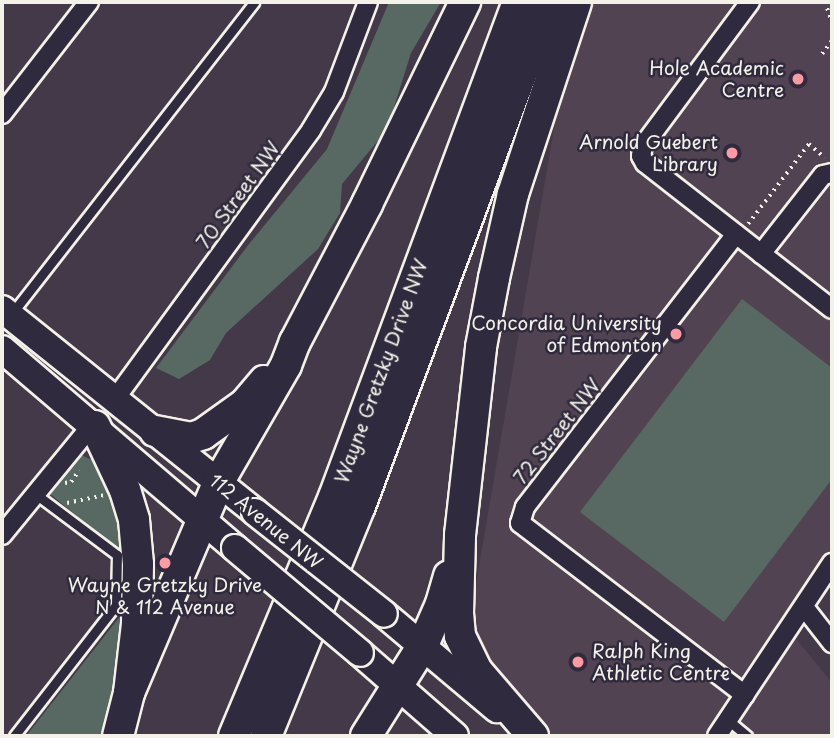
<!DOCTYPE html>
<html>
<head>
<meta charset="utf-8">
<style>
  body { margin:0 }
  #map { position:relative; width:834px; height:738px; overflow:hidden; background:#433949; font-family:"Playpen Sans",sans-serif }
  div>[style] { position:absolute }
  .built>* { inset:0; background:#514352 }
  .green>* { inset:0; background:#576962 }
  .path>* { height:3.5px; margin-top:-1.75px; transform-origin:0; background:repeating-linear-gradient(90deg,#f4f1e8 0 2px,transparent 0 7px) }
  .roads { filter:drop-shadow(2px 0 #f4f1e8) drop-shadow(-2px 0 #f4f1e8) drop-shadow(0 2px #f4f1e8) drop-shadow(0 -2px #f4f1e8) }
  .lane>* { height:9px; margin:-4.5px; padding:0 4.5px; transform-origin:4.5px; border-radius:4.5px; background:#2f2a3d }
  .street>* { height:18px; margin:-9px; padding:0 9px; transform-origin:9px; border-radius:9px; background:#2f2a3d }
  .secondary>* { height:26px; margin:-13px; padding:0 13px; transform-origin:13px; border-radius:13px; background:#2f2a3d }
  .primary>* { height:30px; margin:-15px; padding:0 15px; transform-origin:15px; border-radius:15px; background:#2f2a3d }
  .bridges { filter:drop-shadow(2px 0 #f4f1e8) drop-shadow(-2px 0 #f4f1e8) drop-shadow(0 2px #f4f1e8) drop-shadow(0 -2px #f4f1e8) }
  .secondary-bridge>* { height:26px; margin:-13px; padding:0 13px; transform-origin:13px; border-radius:13px; background:#2f2a3d }
  .dots>* { width:19px; height:19px; translate:-50% -50%; box-sizing:border-box; border:4px solid #2f2a3d; border-radius:50% }
  span { translate:-50% -50%; white-space:nowrap; text-align:center; line-height:1.15; -webkit-text-stroke:5px #2f2a3d; paint-order:stroke }
  .poi-label { font-size:19px; color:#f4f1e8 }
  .right { translate:-100% -50%; text-align:right }
  .left { translate:0 -50%; text-align:left }
  .street-label { font-size:19px; color:#f4f1e8 }
  .frame { position:absolute; inset:0; border:4px solid #f4f1e8; pointer-events:none }
</style>
</head>
<body>
<div id="map">
  <div class="built">
    <i style="clip-path:polygon(591px 2px,832px 2px,832px 563px,789px 630px,832px 683px,832px 736px,526px 736px,423px 645px,476px 584px,558px 105px)"></i>
  </div>
  <div class="green">
    <i style="clip-path:polygon(389px 2px,441px 2px,411px 53px,387px 130px,342px 184px,340px 213px,318px 249px,226px 333px,210px 360px,179px 379px,156px 368px,249px 244px,327px 149px)"></i>
    <i style="clip-path:polygon(742px 299px,832px 368px,832px 479px,724px 622px,580px 512px)"></i>
    <i style="clip-path:polygon(81px 455px,97px 462px,117px 499px,120px 498px,128px 522px,133px 561px,128px 634px,105px 736px,26px 736px,125px 610px,126px 556px,50px 494px)"></i>
  </div>
  <div class="path">
    <i style="left:825px;top:2px;width:20px;rotate:70deg"></i>
    <i style="left:822px;top:54px;width:17px;rotate:-54deg"></i>
    <i style="left:748px;top:224px;width:101px;rotate:-52.7deg"></i>
    <i style="left:809px;top:144px;width:21px;rotate:41deg"></i>
    <i style="left:65px;top:483px;width:6px;rotate:-9deg"></i>
    <i style="left:71px;top:482px;width:14px;rotate:-56deg"></i>
    <i style="left:67px;top:503px;width:38px;rotate:-12deg"></i>
  </div>
  <div class="roads">
    <div class="lane">
      <i style="left:13px;top:312px;width:393px;rotate:-52.1deg"></i>
      <i style="left:728px;top:720px;width:25px;rotate:40deg"></i>
      <i style="left:14px;top:736px;width:166px;rotate:-52.1deg"></i>
      <i style="left:116px;top:605px;width:50px;rotate:-88.9deg"></i>
      <i style="left:117px;top:555px;width:104px;rotate:-143.2deg"></i>
    </div>
    <div class="street">
      <i style="left:750px;top:2px;width:179px;rotate:126.6deg"></i>
      <i style="left:643px;top:146px;width:10px;rotate:101deg"></i>
      <i style="left:641px;top:156px;width:8px;rotate:60deg"></i>
      <i style="left:645px;top:163px;width:237px;rotate:38deg"></i>
      <i style="left:2px;top:114px;width:142px;rotate:-52.2deg"></i>
      <i style="left:736px;top:234px;width:345px;rotate:127.7deg"></i>
      <i style="left:525px;top:507px;width:17px;rotate:107deg"></i>
      <i style="left:520px;top:523px;width:283px;rotate:37.4deg"></i>
      <i style="left:761px;top:254px;width:100px;rotate:-51.9deg"></i>
      <i style="left:823px;top:175px;width:9px;rotate:-13deg"></i>
      <i style="left:115px;top:399px;width:333px;rotate:-53.9deg"></i>
      <i style="left:311px;top:130px;width:44px;rotate:-58.8deg"></i>
      <i style="left:334px;top:92px;width:96px;rotate:-69.3deg"></i>
      <i style="left:2px;top:535px;width:144px;rotate:-50.7deg"></i>
      <i style="left:804px;top:607px;width:46px;rotate:52.1deg"></i>
      <i style="left:717px;top:736px;width:208px;rotate:-56.4deg"></i>
    </div>
    <div class="secondary">
      <i style="left:2px;top:309px;width:324px;rotate:38.7deg"></i>
      <i style="left:2px;top:349px;width:306px;rotate:40.5deg"></i>
      <i style="left:384px;top:614px;width:148px;rotate:40.1deg"></i>
      <i style="left:360px;top:653px;width:126px;rotate:41.1deg"></i>
    </div>
    <div class="primary">
      <i style="left:95px;top:426px;width:71px;rotate:64.9deg"></i>
      <i style="left:125px;top:490px;width:31px;rotate:73deg"></i>
      <i style="left:134px;top:520px;width:44px;rotate:84.8deg"></i>
      <i style="left:138px;top:564px;width:60px;rotate:91deg"></i>
      <i style="left:137px;top:624px;width:69px;rotate:96.6deg"></i>
      <i style="left:129px;top:693px;width:44px;rotate:104.3deg"></i>
      <i style="left:155px;top:431px;width:37px;rotate:11deg"></i>
      <i style="left:191px;top:438px;width:13px;rotate:-18deg"></i>
      <i style="left:203px;top:434px;width:52px;rotate:-35.5deg"></i>
      <i style="left:245px;top:404px;width:30px;rotate:-50deg"></i>
      <i style="left:129px;top:693px;width:228px;rotate:-67deg"></i>
      <i style="left:218px;top:483px;width:136px;rotate:-60deg"></i>
      <i style="left:286px;top:365px;width:25px;rotate:-69deg"></i>
      <i style="left:295px;top:342px;width:156px;rotate:-62.4deg"></i>
      <i style="left:367px;top:204px;width:225px;rotate:-64.1deg"></i>
      <i style="left:234px;top:736px;width:259px;rotate:-67.3deg"></i>
      <i style="left:334px;top:497px;width:528px;rotate:-69.61deg"></i>
      <i style="left:266px;top:736px;width:248px;rotate:-67.8deg"></i>
      <i style="left:360px;top:506px;width:538px;rotate:-69.54deg"></i>
      <i style="left:366px;top:736px;width:107px;rotate:-57.9deg"></i>
      <i style="left:423px;top:645px;width:45px;rotate:-66.3deg"></i>
      <i style="left:441px;top:604px;width:29px;rotate:-74deg"></i>
      <i style="left:533px;top:736px;width:86px;rotate:-130.7deg"></i>
      <i style="left:477px;top:671px;width:39px;rotate:-116deg"></i>
      <i style="left:460px;top:636px;width:23px;rotate:-95deg"></i>
      <i style="left:458px;top:613px;width:78px;rotate:-88.5deg"></i>
      <i style="left:460px;top:535px;width:189px;rotate:-83.6deg"></i>
      <i style="left:481px;top:347px;width:70px;rotate:-79.3deg"></i>
      <i style="left:494px;top:278px;width:86px;rotate:-77.3deg"></i>
      <i style="left:513px;top:194px;width:202px;rotate:-71.8deg"></i>
    </div>
  </div>
  <div class="bridges">
    <div class="secondary-bridge">
      <i style="left:255px;top:512px;width:164px;rotate:38.3deg"></i>
      <i style="left:235px;top:548px;width:163px;rotate:40deg"></i>
    </div>
  </div>
  <div class="dots">
    <i style="left:798px;top:79px;background:#ff9aa2"></i>
    <i style="left:732px;top:153px;background:#ff9aa2"></i>
    <i style="left:676px;top:334px;background:#ff9aa2"></i>
    <i style="left:165px;top:563px;background:#ff9aa2"></i>
    <i style="left:578px;top:662px;background:#ff9aa2"></i>
  </div>
  <div class="poi-label">
    <span class="right" style="left:784px;top:79px">Hole Academic<br>Centre</span>
    <span class="right" style="left:718px;top:153px">Arnold Guebert<br>Library</span>
    <span class="right" style="left:662px;top:334px">Concordia University<br>of Edmonton</span>
    <span style="left:165px;top:596px">Wayne Gretzky Drive<br>N &amp; 112 Avenue</span>
    <span class="left" style="left:592px;top:662px">Ralph King<br>Athletic Centre</span>
  </div>
  <div class="street-label">
    <span style="left:238px;top:195px;rotate:-54deg">70 Street NW</span>
    <span style="left:381px;top:371px;rotate:-70deg">Wayne Gretzky Drive NW</span>
    <span style="left:557px;top:431px;rotate:-52deg">72 Street NW</span>
    <span style="left:266px;top:521px;rotate:39deg">112 Avenue NW</span>
  </div>
  <div class="frame"></div>
</div>
</body>
</html>
